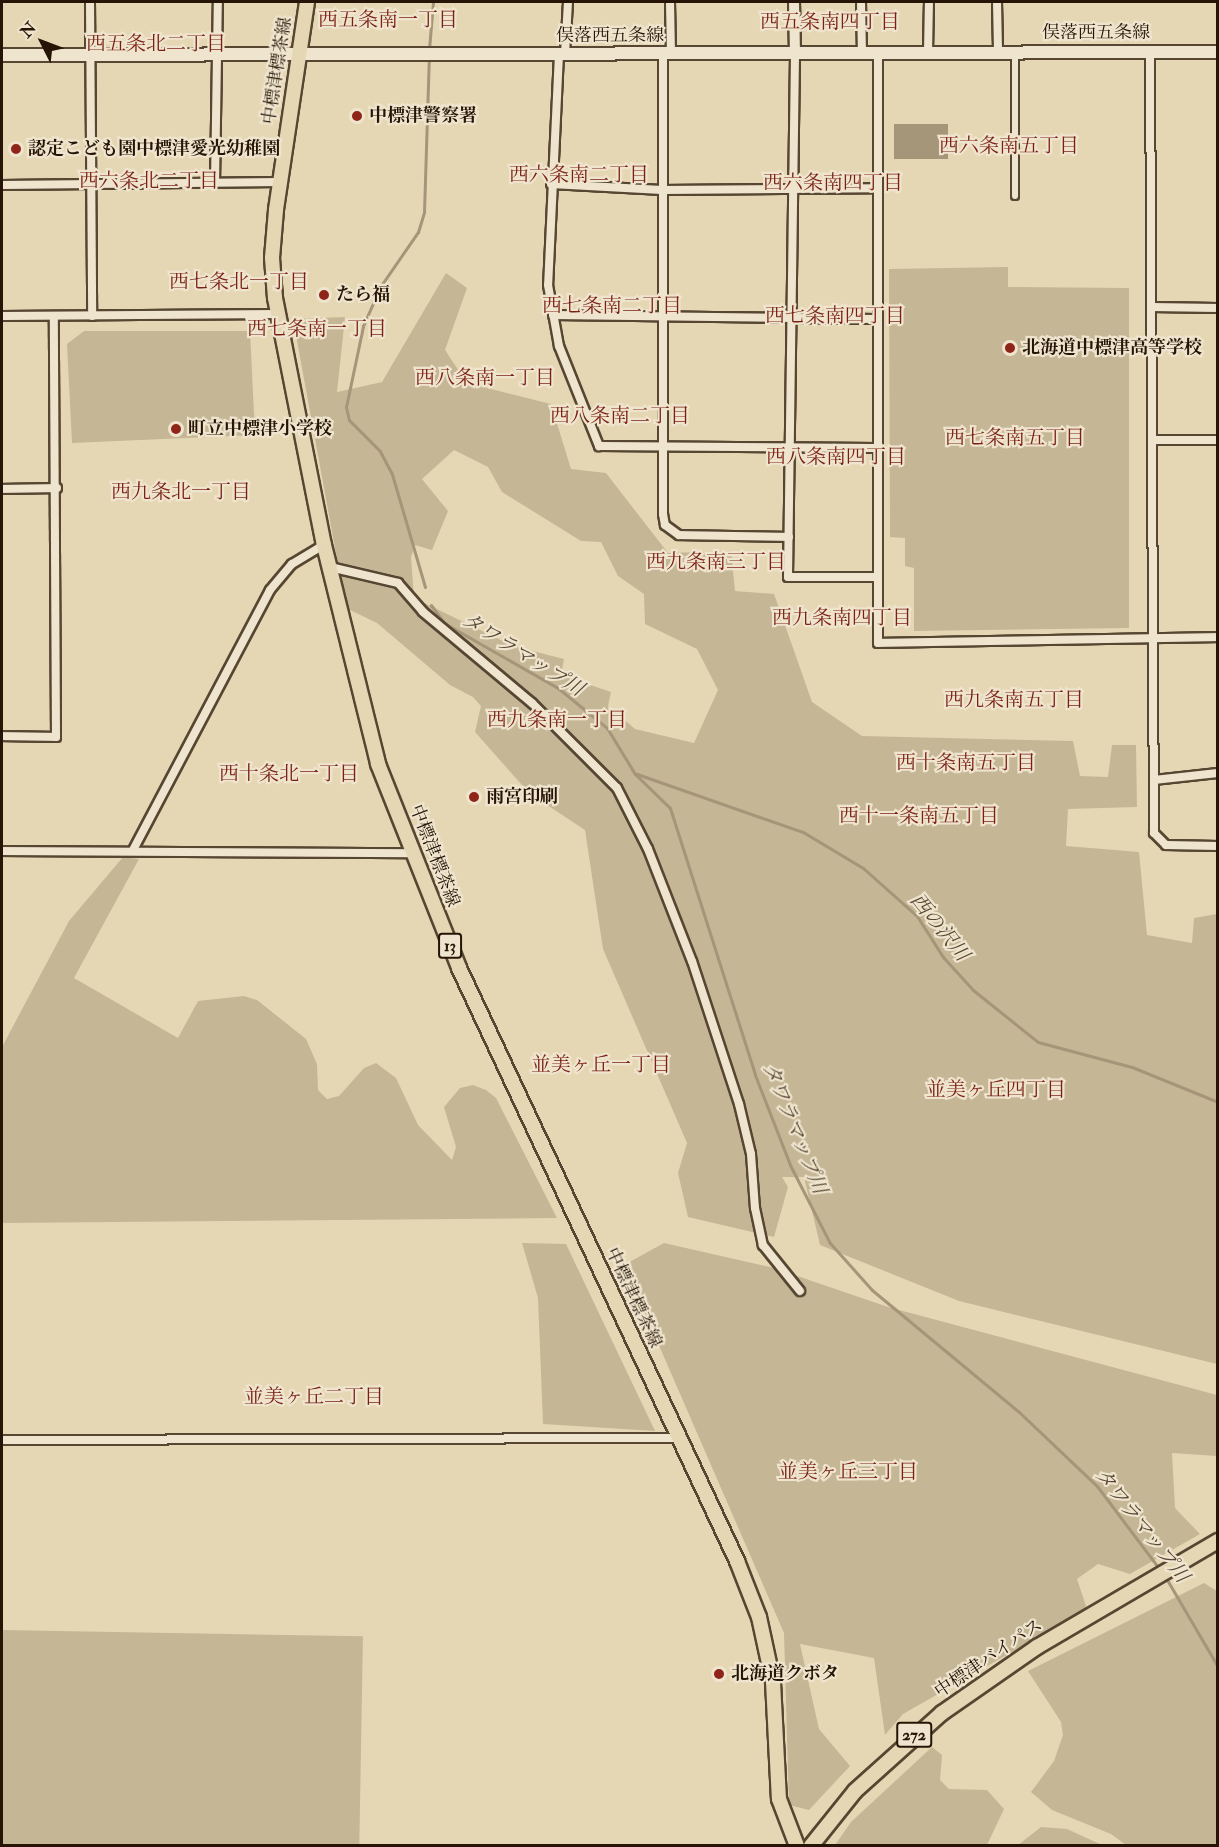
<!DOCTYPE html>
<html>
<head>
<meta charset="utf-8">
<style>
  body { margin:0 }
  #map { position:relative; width:1219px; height:1847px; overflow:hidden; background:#e6d7b4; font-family:"IM FELL Double Pica","Noto Serif JP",serif }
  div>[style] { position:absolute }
  .green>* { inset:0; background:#c5b696; transform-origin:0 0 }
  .water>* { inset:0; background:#a59579; transform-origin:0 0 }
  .stream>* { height:3px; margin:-1.5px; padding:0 1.5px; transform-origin:1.5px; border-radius:1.5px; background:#a59579 }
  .roads { filter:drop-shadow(2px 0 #564632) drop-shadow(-2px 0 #564632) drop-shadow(0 2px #564632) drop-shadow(0 -2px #564632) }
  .pedestrian>* { height:6px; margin:-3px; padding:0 3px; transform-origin:3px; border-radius:3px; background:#efe5ce }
  .minor>* { height:8px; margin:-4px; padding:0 4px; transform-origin:4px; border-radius:4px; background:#efe5ce }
  .tertiary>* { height:10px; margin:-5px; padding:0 5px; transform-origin:5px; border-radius:5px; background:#efe5ce }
  .secondary>* { height:12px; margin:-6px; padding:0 6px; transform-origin:6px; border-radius:6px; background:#efe5ce }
  .primary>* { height:14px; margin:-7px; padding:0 7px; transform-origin:7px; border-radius:7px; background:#e6d7b4 }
  .trunk>* { height:14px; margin:-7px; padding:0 7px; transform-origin:7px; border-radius:7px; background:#e6d7b4 }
  .dots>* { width:16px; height:16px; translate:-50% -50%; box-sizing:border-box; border:3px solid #efe5ce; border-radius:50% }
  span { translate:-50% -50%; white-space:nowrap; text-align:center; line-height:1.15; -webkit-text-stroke:4.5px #efe5ce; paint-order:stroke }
  .shield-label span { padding:2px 4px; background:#efe5ce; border:2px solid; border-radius:4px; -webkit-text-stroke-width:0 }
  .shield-label { font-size:16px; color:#261506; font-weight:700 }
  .street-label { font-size:18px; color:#261506 }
  .poi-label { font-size:18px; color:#261506; font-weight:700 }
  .left { translate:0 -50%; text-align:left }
  .neighbourhood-label { font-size:20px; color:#7a1f14 }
  .water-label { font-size:20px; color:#594834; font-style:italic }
  .frame { position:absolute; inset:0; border:3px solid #261506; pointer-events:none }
  .north { position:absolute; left:12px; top:12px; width:60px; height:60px; -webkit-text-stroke:4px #efe5ce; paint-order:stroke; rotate:312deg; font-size:16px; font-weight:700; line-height:24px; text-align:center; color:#261506 }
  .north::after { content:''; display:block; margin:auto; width:21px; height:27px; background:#261506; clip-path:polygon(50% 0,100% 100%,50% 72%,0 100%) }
</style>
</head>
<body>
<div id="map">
  <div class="green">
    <i style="clip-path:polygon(1008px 267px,1008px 287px,1129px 288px,1129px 628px,914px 631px,914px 568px,905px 566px,905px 538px,890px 537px,889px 269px)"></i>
    <i style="clip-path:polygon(evenodd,446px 273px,467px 288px,445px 350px,467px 383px,551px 404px,571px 469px,606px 473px,668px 553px,731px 551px,735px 591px,774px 594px,812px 702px,862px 736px,1073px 741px,1080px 776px,1108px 777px,1112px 745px,1136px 745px,1137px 807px,1068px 809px,1066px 846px,1139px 852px,1147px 935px,1192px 943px,1194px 918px,1217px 914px,1217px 1364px,959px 1301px,820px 1245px,804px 1177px,782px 1177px,788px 1187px,774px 1237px,688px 1217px,678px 1173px,687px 1143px,603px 949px,585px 830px,529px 793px,475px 732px,481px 706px,473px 697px,450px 685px,377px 623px,346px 608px,293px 319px,345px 317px,337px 392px,382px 382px,446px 273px,454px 450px,488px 467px,502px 492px,581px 541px,601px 542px,618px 576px,644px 594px,645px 624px,697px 649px,718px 690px,694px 743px,635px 729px,608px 706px,611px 692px,561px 675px,564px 659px,513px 646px,414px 598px,411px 557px,415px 545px,432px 550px,448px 511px,422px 479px,454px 450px)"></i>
    <i style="clip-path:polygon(84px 331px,250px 331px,255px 435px,72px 443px,67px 344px)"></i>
    <i style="clip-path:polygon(123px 857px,139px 859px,74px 978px,178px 1038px,198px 1001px,244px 996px,257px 1000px,306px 1039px,317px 1064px,318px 1090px,327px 1099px,339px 1096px,364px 1068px,376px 1063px,396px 1078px,418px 1125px,452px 1160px,456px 1147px,444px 1107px,460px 1088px,473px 1085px,486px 1090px,496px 1098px,557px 1218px,2px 1223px,2px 1047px,69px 921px)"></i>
    <i style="clip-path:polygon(522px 1243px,566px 1244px,655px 1431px,543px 1424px,538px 1298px)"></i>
    <i style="clip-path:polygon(664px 1243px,774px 1268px,888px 1307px,1217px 1395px,1217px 1456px,1172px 1453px,1175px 1508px,1200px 1534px,1130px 1574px,1098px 1564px,1077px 1579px,1087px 1609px,903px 1714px,885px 1735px,874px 1658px,800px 1644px,819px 1729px,850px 1766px,809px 1810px,789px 1805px,784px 1633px,624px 1265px)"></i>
    <i style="clip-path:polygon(1204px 1583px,1217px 1591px,1217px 1845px,1126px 1845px,1111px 1834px,1052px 1810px,1031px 1792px,1054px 1761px,1063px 1735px,1061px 1722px,1028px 1671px)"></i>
    <i style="left:2px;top:1630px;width:361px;height:215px;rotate:1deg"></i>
    <i style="clip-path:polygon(932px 1747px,942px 1755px,940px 1780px,949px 1789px,987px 1790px,1004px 1809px,987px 1845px,835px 1845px,851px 1822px)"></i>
    <i style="clip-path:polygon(1041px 1827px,1067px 1829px,1102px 1845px,1018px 1845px)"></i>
  </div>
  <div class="water">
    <i style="left:894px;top:124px;width:54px;height:35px"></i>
  </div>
  <div class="stream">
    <i style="left:429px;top:49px;width:47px;rotate:-85.1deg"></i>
    <i style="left:425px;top:587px;width:118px;rotate:-106.3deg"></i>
    <i style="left:392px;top:474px;width:26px;rotate:-118deg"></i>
    <i style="left:380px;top:451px;width:44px;rotate:-135deg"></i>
    <i style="left:349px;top:420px;width:13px;rotate:-103deg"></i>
    <i style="left:346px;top:407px;width:83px;rotate:-78.1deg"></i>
    <i style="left:363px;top:326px;width:43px;rotate:-66.4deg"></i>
    <i style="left:380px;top:287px;width:67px;rotate:-55.4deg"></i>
    <i style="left:418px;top:232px;width:21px;rotate:-73deg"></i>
    <i style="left:424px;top:212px;width:156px;rotate:-88.2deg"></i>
    <i style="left:431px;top:605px;width:22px;rotate:54deg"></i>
    <i style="left:444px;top:623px;width:131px;rotate:29.7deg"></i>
    <i style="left:558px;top:688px;width:63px;rotate:39.2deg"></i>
    <i style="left:607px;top:728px;width:54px;rotate:58.7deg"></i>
    <i style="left:635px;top:774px;width:49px;rotate:44.2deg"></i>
    <i style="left:670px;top:808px;width:280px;rotate:72.3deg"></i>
    <i style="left:755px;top:1075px;width:97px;rotate:68.7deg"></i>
    <i style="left:790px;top:1165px;width:88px;rotate:62.9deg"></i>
    <i style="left:830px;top:1243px;width:63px;rotate:48.2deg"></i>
    <i style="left:872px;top:1290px;width:191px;rotate:39.7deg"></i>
    <i style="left:1019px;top:1412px;width:108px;rotate:43.5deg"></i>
    <i style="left:1097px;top:1486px;width:105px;rotate:53.1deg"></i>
    <i style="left:637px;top:774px;width:176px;rotate:19.3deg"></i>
    <i style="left:803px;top:832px;width:70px;rotate:31deg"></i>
    <i style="left:863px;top:868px;width:72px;rotate:41.6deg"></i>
    <i style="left:917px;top:916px;width:49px;rotate:57.6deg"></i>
    <i style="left:943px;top:957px;width:45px;rotate:47.7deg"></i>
    <i style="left:973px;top:990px;width:83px;rotate:38.7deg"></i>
    <i style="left:1038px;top:1042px;width:97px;rotate:14.9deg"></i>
    <i style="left:1132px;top:1067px;width:93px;rotate:22.1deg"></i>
    <i style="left:1166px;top:1578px;width:103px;rotate:59.7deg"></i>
  </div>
  <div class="roads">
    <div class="pedestrian">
      <i style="left:1015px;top:59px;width:137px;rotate:90deg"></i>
    </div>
    <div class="minor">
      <i style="left:90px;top:2px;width:314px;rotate:89.6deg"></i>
      <i style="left:670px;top:2px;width:52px;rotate:88.9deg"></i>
      <i style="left:861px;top:2px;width:50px;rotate:88.9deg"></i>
      <i style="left:997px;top:2px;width:49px;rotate:88.8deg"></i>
      <i style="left:1150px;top:51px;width:782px;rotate:89.71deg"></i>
      <i style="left:1154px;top:833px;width:17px;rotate:45deg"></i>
      <i style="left:1166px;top:845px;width:52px;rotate:1.1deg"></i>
      <i style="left:878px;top:52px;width:591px;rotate:90deg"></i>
      <i style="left:878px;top:643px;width:340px;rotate:-1deg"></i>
      <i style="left:928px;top:52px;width:50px;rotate:-88.9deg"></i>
      <i style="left:559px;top:54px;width:231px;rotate:92.7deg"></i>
      <i style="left:548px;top:285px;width:62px;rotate:79.8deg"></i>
      <i style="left:559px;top:346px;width:108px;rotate:68.2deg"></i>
      <i style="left:599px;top:446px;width:277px;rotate:0.4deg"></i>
      <i style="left:565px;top:54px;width:52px;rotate:-86.7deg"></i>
      <i style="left:663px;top:54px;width:460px;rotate:90deg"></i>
      <i style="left:663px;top:514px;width:11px;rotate:80deg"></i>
      <i style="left:665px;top:525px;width:17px;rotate:36deg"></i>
      <i style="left:679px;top:535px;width:110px;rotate:1deg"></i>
      <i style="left:795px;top:55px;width:522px;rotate:90.77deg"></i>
      <i style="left:788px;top:577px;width:88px"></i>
      <i style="left:215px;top:183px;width:181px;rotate:-89.1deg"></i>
      <i style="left:551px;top:184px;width:111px;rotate:3.1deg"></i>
      <i style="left:662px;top:190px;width:213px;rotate:-0.5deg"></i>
      <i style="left:2px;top:185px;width:278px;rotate:-0.6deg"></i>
      <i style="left:1151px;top:307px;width:67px;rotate:0.9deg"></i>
      <i style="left:553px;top:315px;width:322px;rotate:0.7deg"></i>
      <i style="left:2px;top:316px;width:278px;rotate:-0.4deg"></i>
      <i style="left:1152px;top:440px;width:66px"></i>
      <i style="left:2px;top:489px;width:55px;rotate:-1deg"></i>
      <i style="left:330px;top:567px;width:70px;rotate:13.2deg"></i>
      <i style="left:398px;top:583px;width:38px;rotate:49deg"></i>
      <i style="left:423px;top:612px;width:142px;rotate:39.9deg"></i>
      <i style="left:532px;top:703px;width:120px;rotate:45deg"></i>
      <i style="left:617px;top:788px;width:68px;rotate:63.1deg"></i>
      <i style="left:648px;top:849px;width:120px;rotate:68.6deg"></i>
      <i style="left:692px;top:961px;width:151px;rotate:71.8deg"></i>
      <i style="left:739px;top:1104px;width:51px;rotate:76.5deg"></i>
      <i style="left:751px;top:1154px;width:54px;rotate:85.8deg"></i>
      <i style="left:755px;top:1208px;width:38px;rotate:78deg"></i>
      <i style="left:763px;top:1245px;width:59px;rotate:51.2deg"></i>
      <i style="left:2px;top:736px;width:54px;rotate:1.1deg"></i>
      <i style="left:56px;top:737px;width:421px;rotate:-90.3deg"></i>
      <i style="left:1154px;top:780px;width:64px;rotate:-6.2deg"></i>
      <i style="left:133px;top:850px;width:294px;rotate:-62.2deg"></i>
      <i style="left:270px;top:590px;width:34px;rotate:-50deg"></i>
      <i style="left:292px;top:564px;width:37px;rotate:-31deg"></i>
      <i style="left:2px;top:851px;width:410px;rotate:0.3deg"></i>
      <i style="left:2px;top:1440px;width:677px;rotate:-0.17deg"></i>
    </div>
    <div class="tertiary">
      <i style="left:794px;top:2px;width:53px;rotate:88.9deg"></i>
    </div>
    <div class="secondary">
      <i style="left:2px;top:55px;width:1216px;rotate:-0.14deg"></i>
    </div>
    <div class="primary">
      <i style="left:307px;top:2px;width:210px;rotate:98.5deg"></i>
      <i style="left:276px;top:210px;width:48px;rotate:94.8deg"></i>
      <i style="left:272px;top:258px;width:40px;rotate:85.7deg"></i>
      <i style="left:275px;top:298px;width:252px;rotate:78.8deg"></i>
      <i style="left:324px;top:545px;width:226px;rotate:76.1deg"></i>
      <i style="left:378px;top:764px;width:219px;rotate:68.3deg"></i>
      <i style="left:459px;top:968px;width:655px;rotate:64.88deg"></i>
      <i style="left:737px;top:1561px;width:60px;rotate:68.6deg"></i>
      <i style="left:759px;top:1617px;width:66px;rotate:77.8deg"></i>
      <i style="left:773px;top:1682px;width:117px;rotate:87.1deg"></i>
      <i style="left:779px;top:1799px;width:50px;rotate:69deg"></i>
    </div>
    <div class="trunk">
      <i style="left:811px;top:1846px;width:70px;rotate:-51.3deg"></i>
      <i style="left:855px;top:1791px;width:117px;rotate:-41.9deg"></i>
      <i style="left:942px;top:1713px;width:116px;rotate:-34.8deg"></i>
      <i style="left:1037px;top:1647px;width:210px;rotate:-30.4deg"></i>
    </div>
  </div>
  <div class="dots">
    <i style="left:357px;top:116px;background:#8f2418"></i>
    <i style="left:16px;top:149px;background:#8f2418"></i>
    <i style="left:324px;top:295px;background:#8f2418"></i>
    <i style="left:1010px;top:348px;background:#8f2418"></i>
    <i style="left:176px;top:429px;background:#8f2418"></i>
    <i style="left:474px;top:797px;background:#8f2418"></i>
    <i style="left:719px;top:1674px;background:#8f2418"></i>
  </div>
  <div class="shield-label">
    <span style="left:450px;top:946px">13</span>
    <span style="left:914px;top:1735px">272</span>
  </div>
  <div class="street-label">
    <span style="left:1096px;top:33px">俣落西五条線</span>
    <span style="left:610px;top:36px">俣落西五条線</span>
    <span style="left:278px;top:71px;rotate:-81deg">中標津標茶線</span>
    <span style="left:434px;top:856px;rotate:69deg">中標津標茶線</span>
    <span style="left:633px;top:1298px;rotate:65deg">中標津標茶線</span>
    <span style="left:989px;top:1659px;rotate:-34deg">中標津バイパス</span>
  </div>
  <div class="poi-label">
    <span class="left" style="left:369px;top:116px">中標津警察署</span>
    <span class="left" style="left:28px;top:149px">認定こども園中標津愛光幼稚園</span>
    <span class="left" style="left:336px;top:295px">たら福</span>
    <span class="left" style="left:1022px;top:348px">北海道中標津高等学校</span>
    <span class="left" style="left:188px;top:429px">町立中標津小学校</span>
    <span class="left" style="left:486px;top:797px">雨宮印刷</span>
    <span class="left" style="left:731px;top:1674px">北海道クボタ</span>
  </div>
  <div class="neighbourhood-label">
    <span style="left:388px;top:19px">西五条南一丁目</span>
    <span style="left:830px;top:21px">西五条南四丁目</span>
    <span style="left:156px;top:43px">西五条北二丁目</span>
    <span style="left:1009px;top:145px">西六条南五丁目</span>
    <span style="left:579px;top:174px">西六条南二丁目</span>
    <span style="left:149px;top:180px">西六条北二丁目</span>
    <span style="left:833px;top:182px">西六条南四丁目</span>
    <span style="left:239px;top:281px">西七条北一丁目</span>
    <span style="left:612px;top:305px">西七条南二丁目</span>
    <span style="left:835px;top:315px">西七条南四丁目</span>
    <span style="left:317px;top:328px">西七条南一丁目</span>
    <span style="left:485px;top:377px">西八条南一丁目</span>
    <span style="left:620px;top:415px">西八条南二丁目</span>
    <span style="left:1015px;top:437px">西七条南五丁目</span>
    <span style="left:836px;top:456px">西八条南四丁目</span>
    <span style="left:181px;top:491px">西九条北一丁目</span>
    <span style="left:716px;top:561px">西九条南三丁目</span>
    <span style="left:842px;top:617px">西九条南四丁目</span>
    <span style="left:1014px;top:699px">西九条南五丁目</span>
    <span style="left:557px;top:719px">西九条南一丁目</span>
    <span style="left:966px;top:762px">西十条南五丁目</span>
    <span style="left:289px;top:773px">西十条北一丁目</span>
    <span style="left:919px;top:815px">西十一条南五丁目</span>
    <span style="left:601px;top:1064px">並美ヶ丘一丁目</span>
    <span style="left:996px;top:1089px">並美ヶ丘四丁目</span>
    <span style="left:314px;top:1396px">並美ヶ丘二丁目</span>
    <span style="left:848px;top:1471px">並美ヶ丘三丁目</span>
  </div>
  <div class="water-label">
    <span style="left:523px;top:654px;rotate:32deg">タワラマップ川</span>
    <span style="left:940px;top:927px;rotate:51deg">西の沢川</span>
    <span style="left:795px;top:1128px;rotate:68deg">タワラマップ川</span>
    <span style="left:1142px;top:1525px;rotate:52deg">タワラマップ川</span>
  </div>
  <div class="frame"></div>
  <div class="north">N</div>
</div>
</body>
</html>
